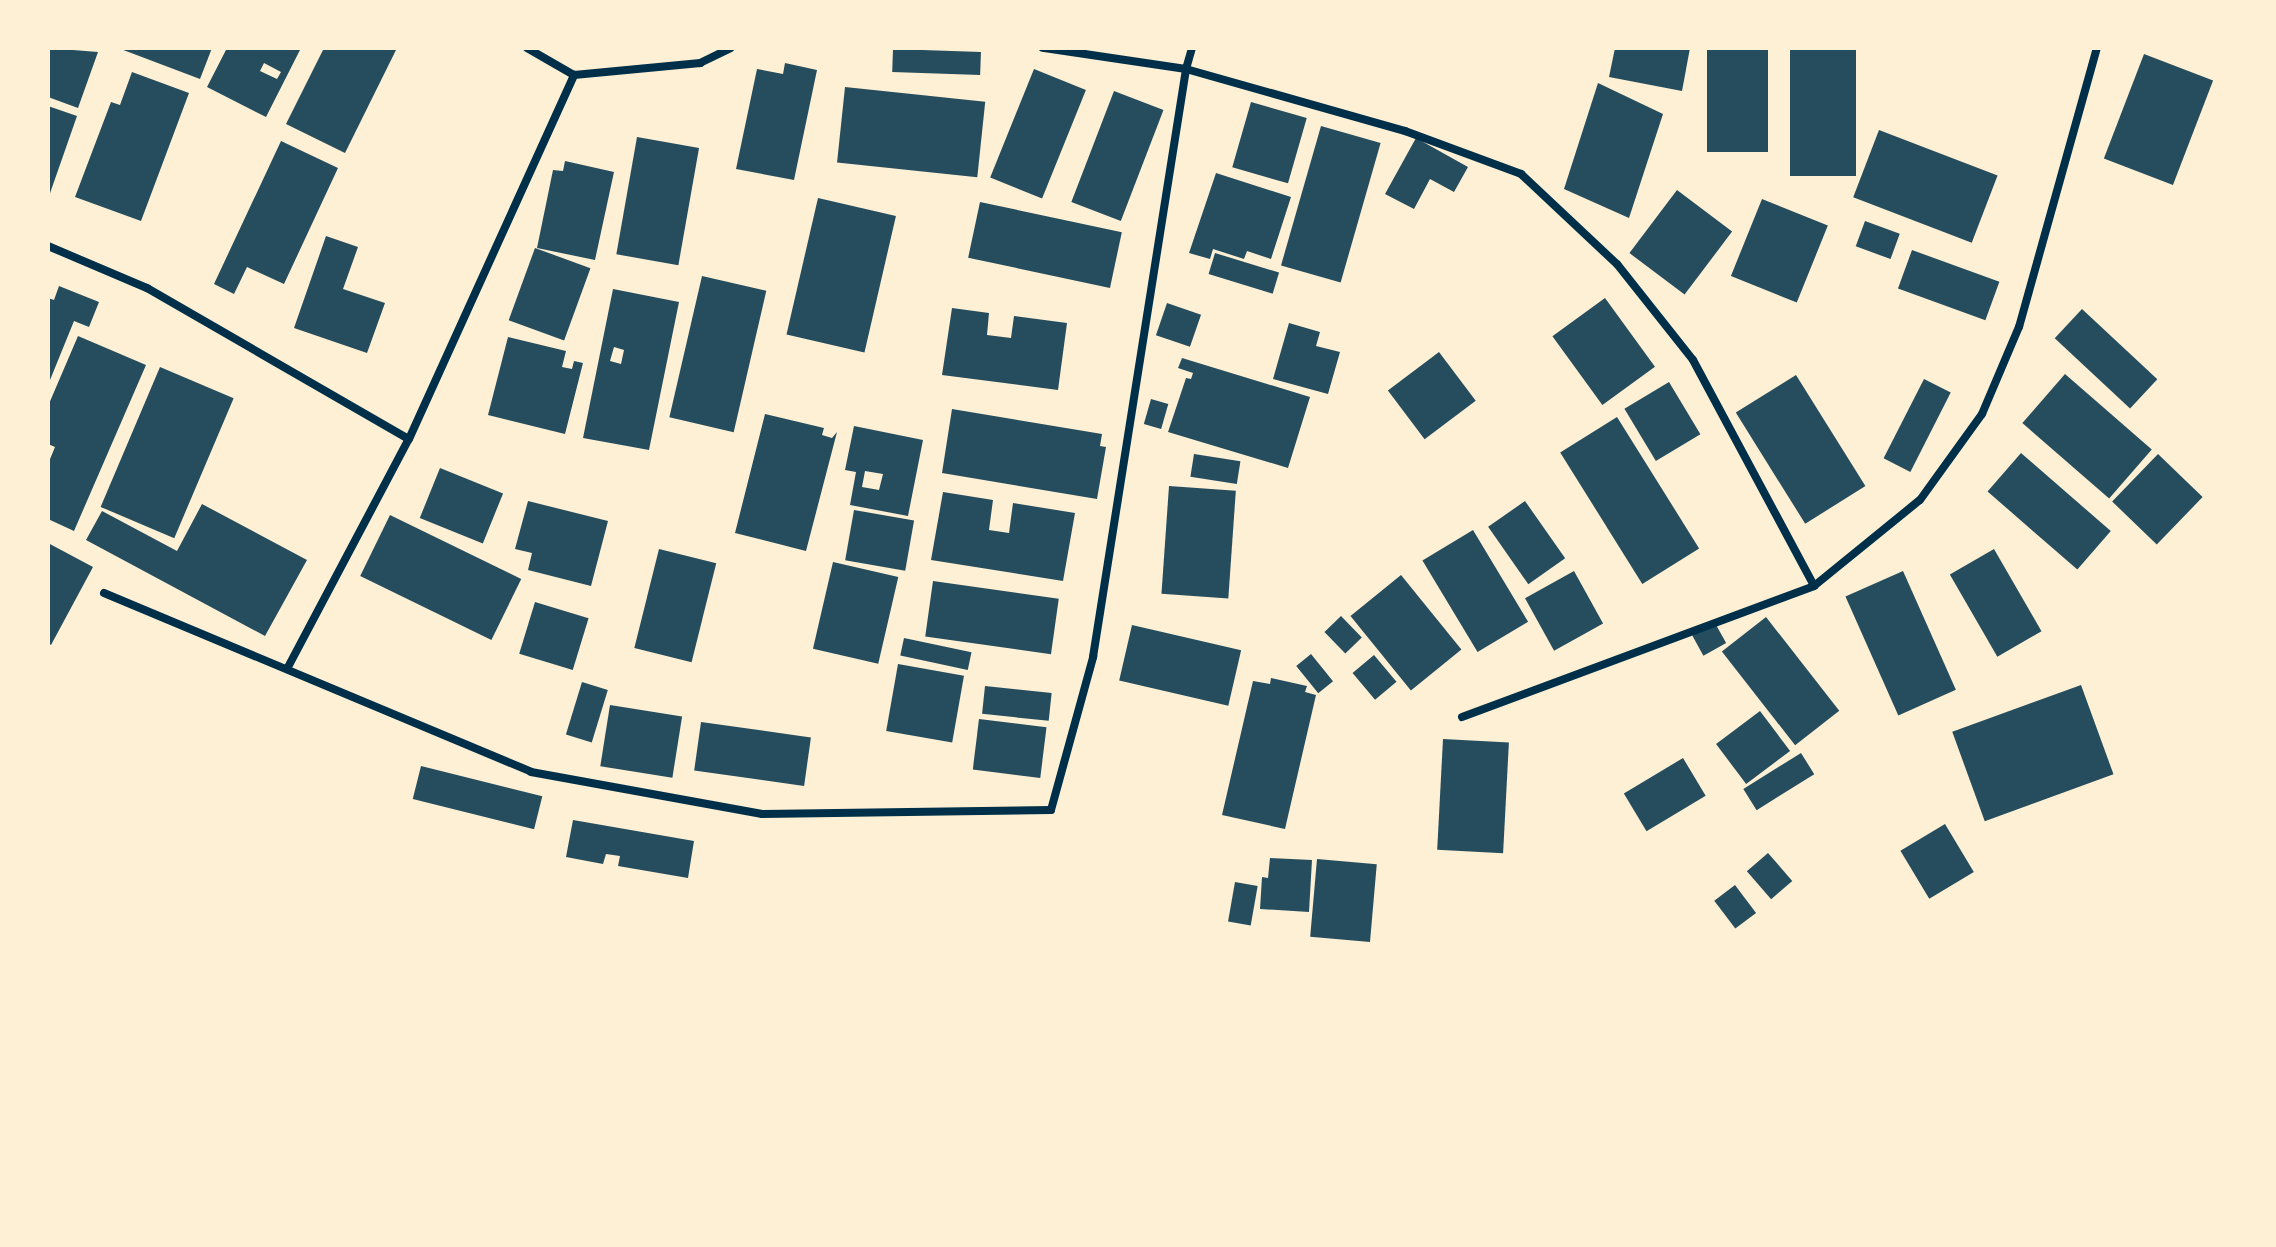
<!DOCTYPE html>
<html>
<head>
<meta charset="utf-8">
<style>
  body { margin:0 }
  #map { position:relative; width:2276px; height:1247px; overflow:hidden; background:#fdf0d5; font-family:"Archivo Narrow",sans-serif }
  div>[style] { position:absolute }
  .building>* { inset:0; background:#264d5e; transform-origin:0 0 }
  .minor>* { height:8px; margin:-4px; padding:0 4px; transform-origin:4px; border-radius:4px; background:#003049 }
  span { translate:-50% -50%; white-space:nowrap; text-align:center; line-height:1.15; -webkit-text-stroke:8px #fdf0d5; paint-order:stroke }
  .frame { position:absolute; inset:0; border:50px solid #fdf0d5; pointer-events:none }
</style>
</head>
<body>
<div id="map">
  <div class="building">
    <i style="clip-path:polygon(48px 48px,98px 52px,78px 108px,48px 97px)"></i>
    <i style="clip-path:polygon(118px 48px,212px 48px,200px 79px)"></i>
    <i style="clip-path:polygon(evenodd,227px 48px,301px 48px,266px 117px,207px 87px,227px 48px,264px 63px,281px 72px,277px 79px,260px 71px,264px 63px)"></i>
    <i style="clip-path:polygon(324px 48px,397px 48px,345px 153px,286px 124px)"></i>
    <i style="clip-path:polygon(1615px 48px,1690px 48px,1682px 91px,1609px 77px)"></i>
    <i style="left:1707px;top:48px;width:61px;height:104px"></i>
    <i style="left:1790px;top:48px;width:66px;height:128px"></i>
    <i style="left:893px;top:49px;width:88px;height:23px;rotate:2deg"></i>
    <i style="left:2144px;top:54px;width:74px;height:112px;rotate:21deg"></i>
    <i style="clip-path:polygon(785px 63px,817px 70px,794px 180px,736px 169px,757px 69px,783px 74px)"></i>
    <i style="left:1034px;top:69px;width:56px;height:117px;rotate:22deg"></i>
    <i style="clip-path:polygon(132px 72px,189px 93px,141px 221px,75px 197px,111px 102px,120px 105px)"></i>
    <i style="clip-path:polygon(1598px 83px,1663px 114px,1629px 218px,1564px 189px)"></i>
    <i style="left:845px;top:87px;width:141px;height:76px;rotate:6deg"></i>
    <i style="left:1114px;top:91px;width:53px;height:119px;rotate:21deg"></i>
    <i style="left:1251px;top:102px;width:58px;height:68px;rotate:16deg"></i>
    <i style="clip-path:polygon(48px 106px,77px 116px,48px 199px)"></i>
    <i style="left:1321px;top:126px;width:62px;height:145px;rotate:16deg"></i>
    <i style="left:1879px;top:130px;width:127px;height:72px;rotate:21deg"></i>
    <i style="left:637px;top:137px;width:63px;height:119px;rotate:10deg"></i>
    <i style="clip-path:polygon(1416px 138px,1468px 167px,1454px 192px,1430px 179px,1414px 209px,1385px 194px)"></i>
    <i style="clip-path:polygon(281px 141px,338px 168px,284px 284px,247px 267px,234px 294px,214px 284px)"></i>
    <i style="clip-path:polygon(565px 161px,614px 172px,595px 260px,537px 248px,553px 170px,563px 171px)"></i>
    <i style="clip-path:polygon(1216px 173px,1291px 197px,1271px 259px,1247px 251px,1244px 259px,1213px 249px,1210px 259px,1189px 253px)"></i>
    <i style="left:1677px;top:190px;width:69px;height:79px;rotate:37deg"></i>
    <i style="left:818px;top:198px;width:80px;height:140px;rotate:13deg"></i>
    <i style="left:1762px;top:199px;width:71px;height:83px;rotate:22deg"></i>
    <i style="left:980px;top:202px;width:145px;height:57px;rotate:12deg"></i>
    <i style="left:1865px;top:221px;width:37px;height:27px;rotate:20deg"></i>
    <i style="clip-path:polygon(326px 236px,358px 247px,343px 289px,385px 303px,367px 353px,294px 328px)"></i>
    <i style="left:535px;top:248px;width:59px;height:77px;rotate:20deg"></i>
    <i style="left:1912px;top:250px;width:93px;height:41px;rotate:20deg"></i>
    <i style="left:1215px;top:253px;width:67px;height:22px;rotate:17deg"></i>
    <i style="left:702px;top:276px;width:66px;height:145px;rotate:13deg"></i>
    <i style="clip-path:polygon(59px 286px,99px 302px,89px 327px,74px 321px,48px 385px,48px 298px,54px 300px)"></i>
    <i style="clip-path:polygon(evenodd,613px 289px,679px 302px,649px 450px,583px 438px,613px 289px,614px 347px,624px 350px,621px 364px,610px 361px,614px 347px)"></i>
    <i style="left:1605px;top:298px;width:85px;height:65px;rotate:54deg"></i>
    <i style="left:1167px;top:303px;width:36px;height:34px;rotate:19deg"></i>
    <i style="clip-path:polygon(952px 308px,989px 313px,987px 335px,1011px 338px,1014px 316px,1067px 323px,1058px 390px,942px 375px)"></i>
    <i style="left:2082px;top:309px;width:103px;height:40px;rotate:43deg"></i>
    <i style="clip-path:polygon(1289px 323px,1320px 332px,1316px 346px,1340px 352px,1328px 394px,1273px 379px)"></i>
    <i style="clip-path:polygon(78px 336px,146px 365px,74px 531px,48px 519px,48px 464px,55px 447px,48px 444px,48px 406px)"></i>
    <i style="clip-path:polygon(508px 337px,566px 351px,562px 367px,572px 369px,574px 361px,583px 363px,565px 434px,488px 415px)"></i>
    <i style="left:1439px;top:352px;width:61px;height:64px;rotate:53deg"></i>
    <i style="clip-path:polygon(1182px 358px,1310px 397px,1288px 468px,1168px 432px,1186px 378px,1191px 379px,1193px 373px,1178px 368px)"></i>
    <i style="left:160px;top:367px;width:80px;height:152px;rotate:23deg"></i>
    <i style="left:2065px;top:374px;width:115px;height:65px;rotate:41deg"></i>
    <i style="left:1796px;top:375px;width:131px;height:71px;rotate:58deg"></i>
    <i style="left:1924px;top:379px;width:30px;height:89px;rotate:27deg"></i>
    <i style="left:1669px;top:382px;width:61px;height:52px;rotate:59deg"></i>
    <i style="left:1151px;top:399px;width:18px;height:26px;rotate:16deg"></i>
    <i style="clip-path:polygon(952px 409px,1102px 434px,1100px 446px,1106px 447px,1097px 499px,942px 473px)"></i>
    <i style="clip-path:polygon(765px 414px,824px 428px,822px 435px,832px 438px,837px 432px,806px 551px,735px 533px)"></i>
    <i style="left:1617px;top:417px;width:155px;height:67px;rotate:58deg"></i>
    <i style="clip-path:polygon(evenodd,854px 426px,923px 440px,908px 516px,850px 505px,856px 472px,845px 470px,854px 426px,865px 471px,883px 474px,879px 490px,862px 487px,865px 471px)"></i>
    <i style="left:2021px;top:453px;width:119px;height:51px;rotate:41deg"></i>
    <i style="left:1194px;top:454px;width:47px;height:23px;rotate:9deg"></i>
    <i style="left:2158px;top:454px;width:62px;height:66px;rotate:44deg"></i>
    <i style="left:440px;top:468px;width:68px;height:54px;rotate:22deg"></i>
    <i style="left:1169px;top:486px;width:67px;height:108px;rotate:4deg"></i>
    <i style="clip-path:polygon(943px 492px,993px 500px,989px 530px,1009px 533px,1013px 503px,1075px 513px,1063px 581px,931px 560px)"></i>
    <i style="clip-path:polygon(528px 501px,608px 521px,591px 586px,528px 570px,532px 553px,515px 549px)"></i>
    <i style="left:1525px;top:501px;width:70px;height:45px;rotate:55deg"></i>
    <i style="clip-path:polygon(202px 504px,307px 560px,265px 636px,86px 540px,102px 511px,177px 551px)"></i>
    <i style="left:854px;top:510px;width:61px;height:51px;rotate:10deg"></i>
    <i style="left:390px;top:515px;width:146px;height:68px;rotate:26deg"></i>
    <i style="left:1473px;top:530px;width:107px;height:59px;rotate:59deg"></i>
    <i style="clip-path:polygon(48px 543px,93px 567px,51px 645px,48px 643px)"></i>
    <i style="left:659px;top:549px;width:59px;height:102px;rotate:14deg"></i>
    <i style="left:1994px;top:549px;width:95px;height:51px;rotate:60deg"></i>
    <i style="left:833px;top:562px;width:67px;height:89px;rotate:13deg"></i>
    <i style="left:1574px;top:571px;width:60px;height:56px;rotate:61deg"></i>
    <i style="left:1903px;top:571px;width:130px;height:63px;rotate:66deg"></i>
    <i style="left:1401px;top:575px;width:96px;height:65px;rotate:51deg"></i>
    <i style="left:933px;top:581px;width:127px;height:56px;rotate:8deg"></i>
    <i style="left:535px;top:602px;width:56px;height:54px;rotate:17deg"></i>
    <i style="left:1341px;top:616px;width:30px;height:23px;rotate:46deg"></i>
    <i style="left:1766px;top:617px;width:119px;height:56px;rotate:52deg"></i>
    <i style="left:1715px;top:623px;width:23px;height:26px;rotate:61deg"></i>
    <i style="left:1132px;top:625px;width:112px;height:57px;rotate:13deg"></i>
    <i style="left:904px;top:638px;width:69px;height:18px;rotate:12deg"></i>
    <i style="left:1311px;top:654px;width:35px;height:19px;rotate:51deg"></i>
    <i style="left:1374px;top:655px;width:35px;height:28px;rotate:50deg"></i>
    <i style="left:898px;top:664px;width:67px;height:68px;rotate:10deg"></i>
    <i style="clip-path:polygon(1271px 678px,1307px 686px,1305px 692px,1316px 695px,1285px 829px,1222px 815px,1253px 681px,1270px 684px)"></i>
    <i style="left:582px;top:682px;width:27px;height:55px;rotate:17deg"></i>
    <i style="left:2081px;top:685px;width:95px;height:137px;rotate:70deg"></i>
    <i style="left:985px;top:686px;width:67px;height:28px;rotate:6deg"></i>
    <i style="left:610px;top:705px;width:73px;height:62px;rotate:9deg"></i>
    <i style="left:1760px;top:711px;width:50px;height:55px;rotate:53deg"></i>
    <i style="left:979px;top:719px;width:68px;height:51px;rotate:7deg"></i>
    <i style="left:701px;top:722px;width:111px;height:49px;rotate:8deg"></i>
    <i style="left:1443px;top:739px;width:66px;height:111px;rotate:3deg"></i>
    <i style="left:1801px;top:753px;width:25px;height:68px;rotate:58deg"></i>
    <i style="left:1683px;top:758px;width:44px;height:69px;rotate:59deg"></i>
    <i style="left:421px;top:766px;width:125px;height:34px;rotate:14deg"></i>
    <i style="clip-path:polygon(573px 820px,694px 841px,688px 878px,618px 866px,620px 856px,606px 854px,603px 864px,566px 857px)"></i>
    <i style="left:1945px;top:824px;width:56px;height:52px;rotate:59deg"></i>
    <i style="left:1768px;top:853px;width:37px;height:28px;rotate:49deg"></i>
    <i style="clip-path:polygon(1270px 858px,1312px 860px,1309px 912px,1260px 909px,1262px 877px,1268px 878px)"></i>
    <i style="left:1317px;top:859px;width:60px;height:78px;rotate:5deg"></i>
    <i style="left:1235px;top:882px;width:23px;height:40px;rotate:10deg"></i>
    <i style="left:1735px;top:885px;width:35px;height:26px;rotate:53deg"></i>
  </div>
  <div class="minor">
    <i style="left:527px;top:48px;width:54px;rotate:29.9deg"></i>
    <i style="left:574px;top:75px;width:127px;rotate:-5.4deg"></i>
    <i style="left:700px;top:63px;width:34px;rotate:-26deg"></i>
    <i style="left:1192px;top:48px;width:22px;rotate:106deg"></i>
    <i style="left:1186px;top:69px;width:228px;rotate:15.8deg"></i>
    <i style="left:1405px;top:131px;width:124px;rotate:20.3deg"></i>
    <i style="left:1521px;top:174px;width:132px;rotate:43.2deg"></i>
    <i style="left:1617px;top:264px;width:122px;rotate:51.6deg"></i>
    <i style="left:1693px;top:360px;width:256px;rotate:61.8deg"></i>
    <i style="left:48px;top:246px;width:108px;rotate:23deg"></i>
    <i style="left:147px;top:288px;width:302px;rotate:30deg"></i>
    <i style="left:104px;top:593px;width:463px;rotate:22.7deg"></i>
    <i style="left:531px;top:772px;width:235px;rotate:10.3deg"></i>
    <i style="left:762px;top:814px;width:289px;rotate:-0.8deg"></i>
    <i style="left:1051px;top:810px;width:159px;rotate:-74.6deg"></i>
    <i style="left:1093px;top:657px;width:595px;rotate:-81.01deg"></i>
    <i style="left:1186px;top:69px;width:145px;rotate:-171.6deg"></i>
    <i style="left:287px;top:669px;width:260px;rotate:-62.1deg"></i>
    <i style="left:409px;top:439px;width:400px;rotate:-65.6deg"></i>
    <i style="left:1462px;top:717px;width:376px;rotate:-20.4deg"></i>
    <i style="left:1814px;top:586px;width:136px;rotate:-39.1deg"></i>
    <i style="left:1920px;top:500px;width:106px;rotate:-54.2deg"></i>
    <i style="left:1982px;top:414px;width:95px;rotate:-67deg"></i>
    <i style="left:2019px;top:327px;width:290px;rotate:-74.4deg"></i>
  </div>
  <div class="frame"></div>
</div>
</body>
</html>
